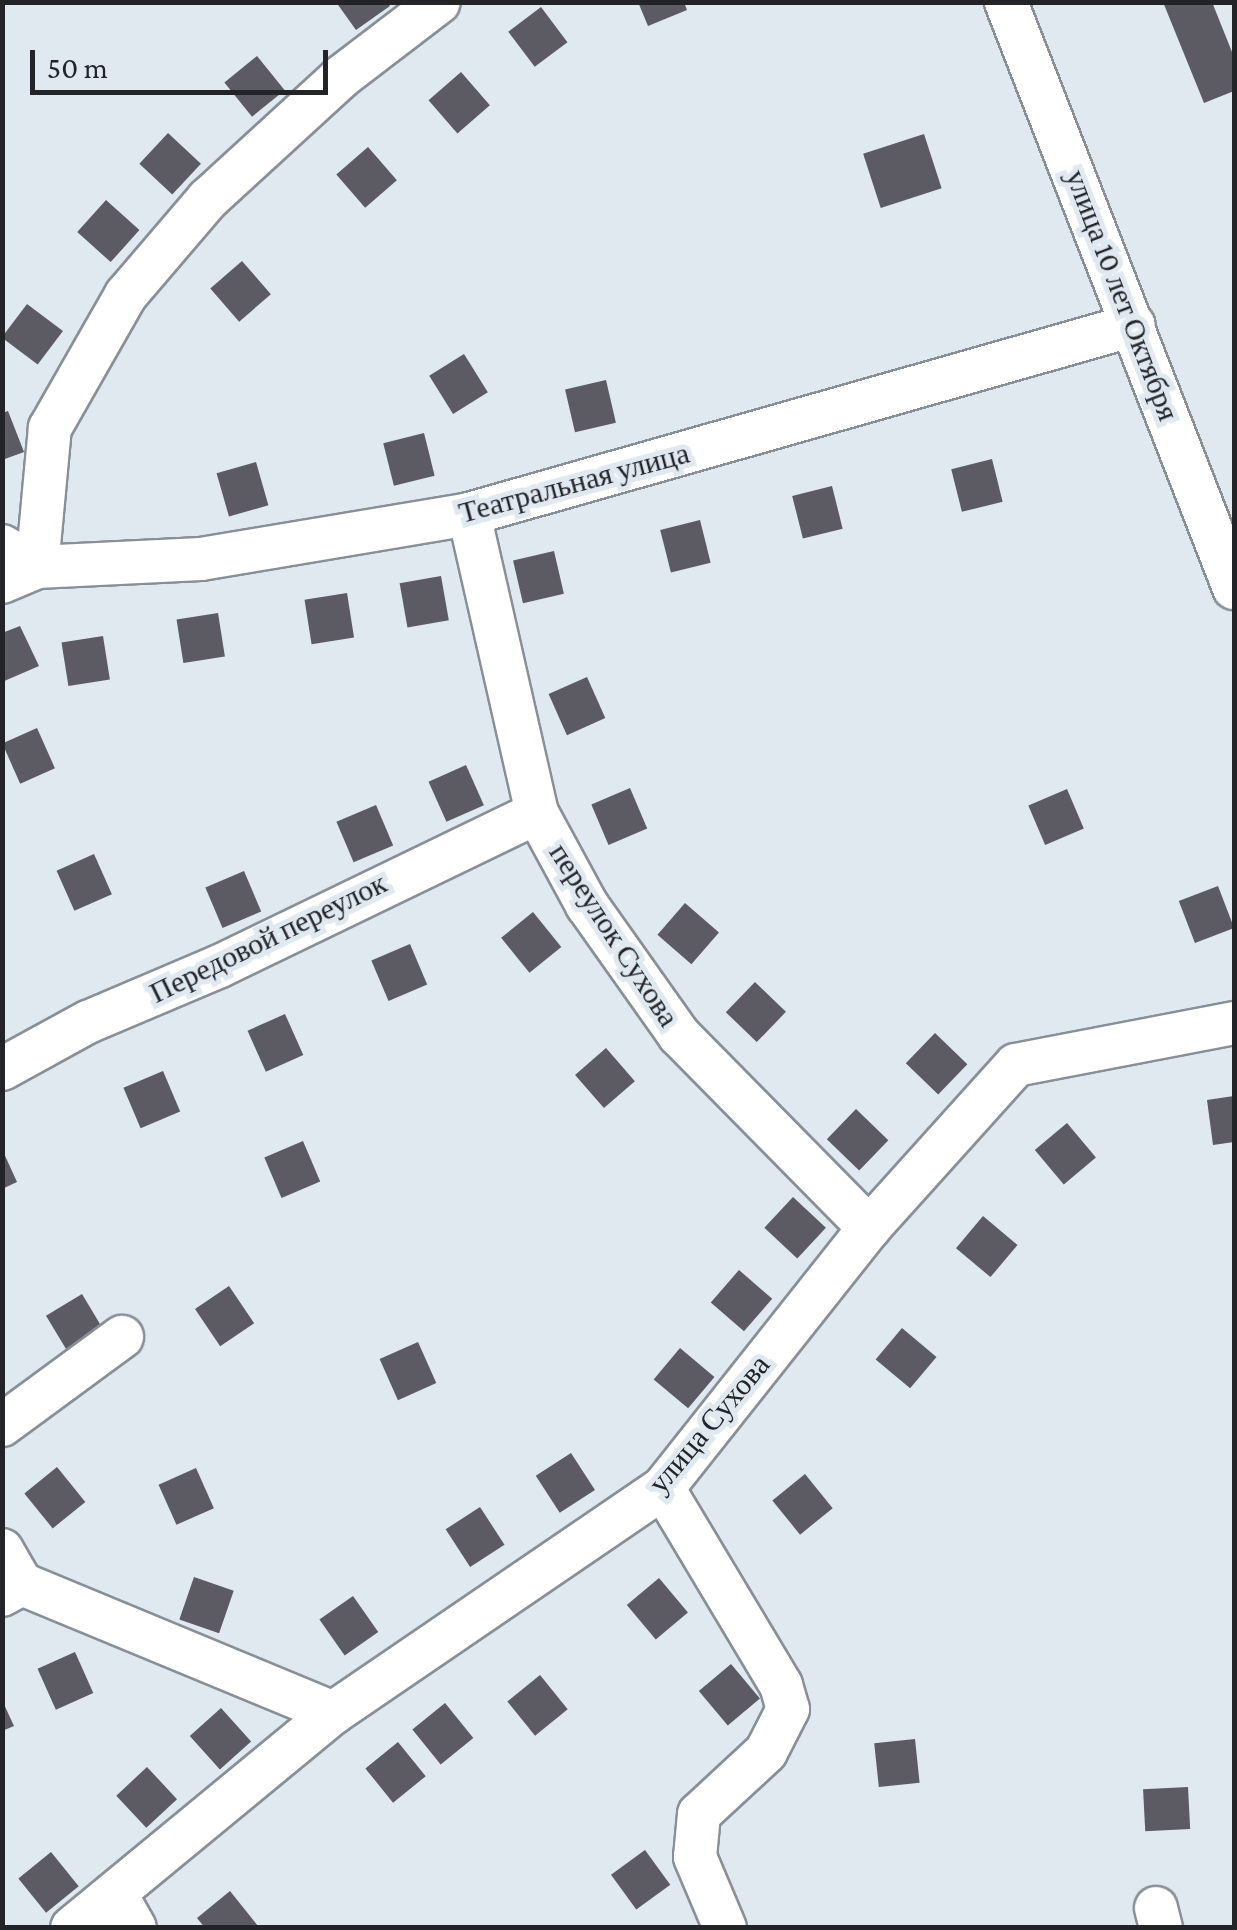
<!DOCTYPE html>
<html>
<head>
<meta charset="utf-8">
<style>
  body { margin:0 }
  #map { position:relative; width:1237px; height:1930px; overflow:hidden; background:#e0e8f0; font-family:"Crimson Pro",serif }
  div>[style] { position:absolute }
  .building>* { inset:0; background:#5c5a62; transform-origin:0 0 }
  .roads { filter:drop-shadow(2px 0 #898f97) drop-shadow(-2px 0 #898f97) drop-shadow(0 2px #898f97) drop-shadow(0 -2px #898f97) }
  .minor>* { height:42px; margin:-21px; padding:0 21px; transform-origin:21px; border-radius:21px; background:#fff }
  span { translate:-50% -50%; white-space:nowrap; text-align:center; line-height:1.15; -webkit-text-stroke:10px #e0e8f0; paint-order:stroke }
  .street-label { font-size:30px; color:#222427 }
  .frame { position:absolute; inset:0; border:5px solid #222427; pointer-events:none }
  .scale { position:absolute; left:30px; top:50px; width:298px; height:45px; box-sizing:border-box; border:5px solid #222427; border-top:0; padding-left:12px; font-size:30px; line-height:35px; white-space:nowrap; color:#222427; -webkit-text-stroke:8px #e0e8f0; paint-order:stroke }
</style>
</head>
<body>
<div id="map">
  <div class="building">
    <i style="clip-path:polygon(336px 2px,387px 2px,390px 6px,356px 30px)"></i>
    <i style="clip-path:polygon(638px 2px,684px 2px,687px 10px,648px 26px)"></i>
    <i style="clip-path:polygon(1163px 2px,1212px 2px,1234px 57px,1234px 91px,1204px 103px)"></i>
    <i style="left:541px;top:7px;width:44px;height:41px;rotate:53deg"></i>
    <i style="left:257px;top:56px;width:44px;height:42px;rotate:51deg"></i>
    <i style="left:461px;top:72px;width:44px;height:43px;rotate:49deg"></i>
    <i style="left:168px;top:133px;width:45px;height:42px;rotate:43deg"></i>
    <i style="left:924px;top:134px;width:57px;height:64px;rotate:72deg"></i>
    <i style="left:368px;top:147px;width:44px;height:42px;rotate:49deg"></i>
    <i style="left:106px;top:200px;width:45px;height:43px;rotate:42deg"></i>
    <i style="left:242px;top:261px;width:44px;height:42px;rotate:49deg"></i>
    <i style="left:27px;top:304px;width:45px;height:42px;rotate:37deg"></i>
    <i style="left:464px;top:354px;width:45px;height:41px;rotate:58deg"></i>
    <i style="left:606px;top:380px;width:44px;height:42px;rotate:77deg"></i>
    <i style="clip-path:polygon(8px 411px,24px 452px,2px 460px,2px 413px)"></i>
    <i style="left:424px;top:433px;width:44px;height:42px;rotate:76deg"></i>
    <i style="left:992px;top:459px;width:44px;height:42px;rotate:76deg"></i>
    <i style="left:256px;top:462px;width:45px;height:41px;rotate:74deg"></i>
    <i style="left:832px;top:486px;width:44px;height:41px;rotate:76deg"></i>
    <i style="left:700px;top:520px;width:44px;height:41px;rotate:76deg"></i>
    <i style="left:554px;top:551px;width:44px;height:42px;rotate:77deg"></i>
    <i style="left:441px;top:576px;width:45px;height:42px;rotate:80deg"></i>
    <i style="left:347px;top:593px;width:45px;height:43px;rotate:81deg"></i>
    <i style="left:218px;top:613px;width:44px;height:42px;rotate:81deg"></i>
    <i style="clip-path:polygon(20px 626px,39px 666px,2px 682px,2px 633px)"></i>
    <i style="left:103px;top:636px;width:44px;height:42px;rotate:81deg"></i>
    <i style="left:587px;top:677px;width:45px;height:42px;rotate:66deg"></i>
    <i style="left:37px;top:728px;width:44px;height:38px;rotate:66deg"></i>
    <i style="left:466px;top:765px;width:44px;height:41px;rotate:66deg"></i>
    <i style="left:630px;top:788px;width:44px;height:42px;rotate:67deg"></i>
    <i style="left:1067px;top:789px;width:43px;height:42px;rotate:67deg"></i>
    <i style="left:376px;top:805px;width:44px;height:43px;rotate:67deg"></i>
    <i style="left:94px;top:854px;width:44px;height:41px;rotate:66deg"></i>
    <i style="left:244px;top:871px;width:44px;height:42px;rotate:67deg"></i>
    <i style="left:1218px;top:886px;width:45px;height:42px;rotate:69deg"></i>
    <i style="left:685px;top:903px;width:45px;height:42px;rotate:41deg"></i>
    <i style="left:533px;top:912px;width:45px;height:41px;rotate:51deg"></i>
    <i style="left:410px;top:944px;width:44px;height:42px;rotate:67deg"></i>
    <i style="left:755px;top:982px;width:43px;height:42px;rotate:44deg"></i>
    <i style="left:285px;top:1014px;width:45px;height:41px;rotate:66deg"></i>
    <i style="left:935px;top:1033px;width:45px;height:42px;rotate:44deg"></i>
    <i style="left:606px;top:1048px;width:44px;height:41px;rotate:49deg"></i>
    <i style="left:163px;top:1071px;width:44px;height:43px;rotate:67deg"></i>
    <i style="clip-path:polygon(1234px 1096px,1234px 1142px,1213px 1145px,1207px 1100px)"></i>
    <i style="left:856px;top:1109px;width:45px;height:42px;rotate:44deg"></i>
    <i style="left:1067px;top:1123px;width:45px;height:42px;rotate:50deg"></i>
    <i style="left:303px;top:1141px;width:44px;height:42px;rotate:67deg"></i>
    <i style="clip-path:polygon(2px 1149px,17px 1182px,2px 1189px)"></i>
    <i style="left:793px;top:1197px;width:45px;height:42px;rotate:43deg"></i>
    <i style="left:983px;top:1216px;width:45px;height:42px;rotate:40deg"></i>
    <i style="left:739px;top:1270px;width:44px;height:43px;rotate:41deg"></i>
    <i style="left:229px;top:1286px;width:45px;height:41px;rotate:56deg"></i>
    <i style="left:82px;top:1294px;width:44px;height:42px;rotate:59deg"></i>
    <i style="left:902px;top:1328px;width:45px;height:41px;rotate:40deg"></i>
    <i style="left:418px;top:1342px;width:45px;height:42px;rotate:66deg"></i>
    <i style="left:680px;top:1348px;width:45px;height:41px;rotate:40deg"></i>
    <i style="left:571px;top:1453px;width:44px;height:42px;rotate:57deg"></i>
    <i style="left:57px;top:1467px;width:45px;height:42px;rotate:51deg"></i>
    <i style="left:196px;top:1468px;width:44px;height:41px;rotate:66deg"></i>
    <i style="left:805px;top:1474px;width:44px;height:42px;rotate:51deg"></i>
    <i style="left:480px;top:1507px;width:45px;height:41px;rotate:57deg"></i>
    <i style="left:194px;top:1577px;width:42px;height:45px;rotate:19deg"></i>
    <i style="left:659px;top:1578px;width:45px;height:42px;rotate:50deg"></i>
    <i style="left:353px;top:1596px;width:44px;height:41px;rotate:55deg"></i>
    <i style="left:75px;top:1652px;width:45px;height:41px;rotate:66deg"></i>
    <i style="left:731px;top:1664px;width:45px;height:42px;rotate:50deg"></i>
    <i style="left:540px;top:1675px;width:44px;height:42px;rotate:51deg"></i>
    <i style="clip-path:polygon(2px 1700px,14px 1726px,2px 1731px)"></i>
    <i style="left:445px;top:1703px;width:45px;height:42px;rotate:51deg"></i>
    <i style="left:221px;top:1708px;width:45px;height:42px;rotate:48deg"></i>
    <i style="left:915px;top:1739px;width:44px;height:41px;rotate:84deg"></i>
    <i style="left:398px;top:1742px;width:44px;height:42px;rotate:51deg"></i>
    <i style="left:147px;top:1767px;width:44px;height:42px;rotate:47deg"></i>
    <i style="left:1188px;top:1787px;width:42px;height:45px;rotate:87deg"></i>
    <i style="left:645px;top:1850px;width:43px;height:42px;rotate:54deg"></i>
    <i style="left:51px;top:1852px;width:44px;height:42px;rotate:51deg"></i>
    <i style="clip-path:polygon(230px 1891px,258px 1926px,256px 1928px,205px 1928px,197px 1918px)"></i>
  </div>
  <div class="roads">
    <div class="minor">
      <i style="left:1006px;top:2px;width:629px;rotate:68.74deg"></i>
      <i style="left:469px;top:514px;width:307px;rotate:77.2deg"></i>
      <i style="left:537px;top:813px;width:105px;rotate:61.5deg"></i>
      <i style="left:587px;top:905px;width:159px;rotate:54.7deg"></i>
      <i style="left:679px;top:1035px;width:271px;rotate:45.4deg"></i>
      <i style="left:2px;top:546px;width:41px;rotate:31deg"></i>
      <i style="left:37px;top:567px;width:140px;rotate:-84.7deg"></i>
      <i style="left:50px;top:428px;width:153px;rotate:-60.3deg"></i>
      <i style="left:126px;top:295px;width:126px;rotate:-49.5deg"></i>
      <i style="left:208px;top:199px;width:180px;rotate:-42.5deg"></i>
      <i style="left:341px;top:77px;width:123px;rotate:-37.4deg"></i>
      <i style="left:2px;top:582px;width:38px;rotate:-23deg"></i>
      <i style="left:37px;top:567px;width:164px;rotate:-2.8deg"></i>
      <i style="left:201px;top:559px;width:272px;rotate:-9.5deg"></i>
      <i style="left:469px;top:514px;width:691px;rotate:-15.87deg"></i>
      <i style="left:2px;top:1069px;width:98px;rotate:-28.7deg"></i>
      <i style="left:88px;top:1022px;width:143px;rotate:-23deg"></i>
      <i style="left:220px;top:966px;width:352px;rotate:-25.8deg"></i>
      <i style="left:2px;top:1425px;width:149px;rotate:-36.3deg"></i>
      <i style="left:663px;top:1488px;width:230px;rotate:59.1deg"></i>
      <i style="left:781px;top:1685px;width:25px;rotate:74deg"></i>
      <i style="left:788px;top:1709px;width:48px;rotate:117.1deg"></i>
      <i style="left:766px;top:1752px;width:91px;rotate:137.2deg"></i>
      <i style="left:699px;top:1814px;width:43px;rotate:95.3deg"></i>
      <i style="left:695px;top:1857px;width:77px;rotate:67.1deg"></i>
      <i style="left:2px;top:1550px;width:39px;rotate:60deg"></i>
      <i style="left:2px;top:1595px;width:23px;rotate:-29deg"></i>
      <i style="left:22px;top:1584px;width:337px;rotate:22.5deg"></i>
      <i style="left:115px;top:1893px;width:40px;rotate:60.3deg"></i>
      <i style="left:1156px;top:1908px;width:21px;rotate:76deg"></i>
      <i style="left:72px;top:1928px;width:338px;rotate:-39.5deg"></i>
      <i style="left:333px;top:1713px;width:399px;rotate:-34.3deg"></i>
      <i style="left:663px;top:1488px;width:332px;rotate:-51.6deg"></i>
      <i style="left:869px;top:1228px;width:219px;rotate:-48deg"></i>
      <i style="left:1016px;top:1065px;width:222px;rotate:-10.9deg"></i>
    </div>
  </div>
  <div class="street-label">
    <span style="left:1122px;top:295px;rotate:69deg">улица 10 лет Октября</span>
    <span style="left:574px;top:483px;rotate:-15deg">Театральная улица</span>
    <span style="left:614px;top:935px;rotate:57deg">переулок Сухова</span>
    <span style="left:268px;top:938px;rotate:-26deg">Передовой переулок</span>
    <span style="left:709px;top:1424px;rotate:-50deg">улица Сухова</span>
  </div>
  <div class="frame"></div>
  <div class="scale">50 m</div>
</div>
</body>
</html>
